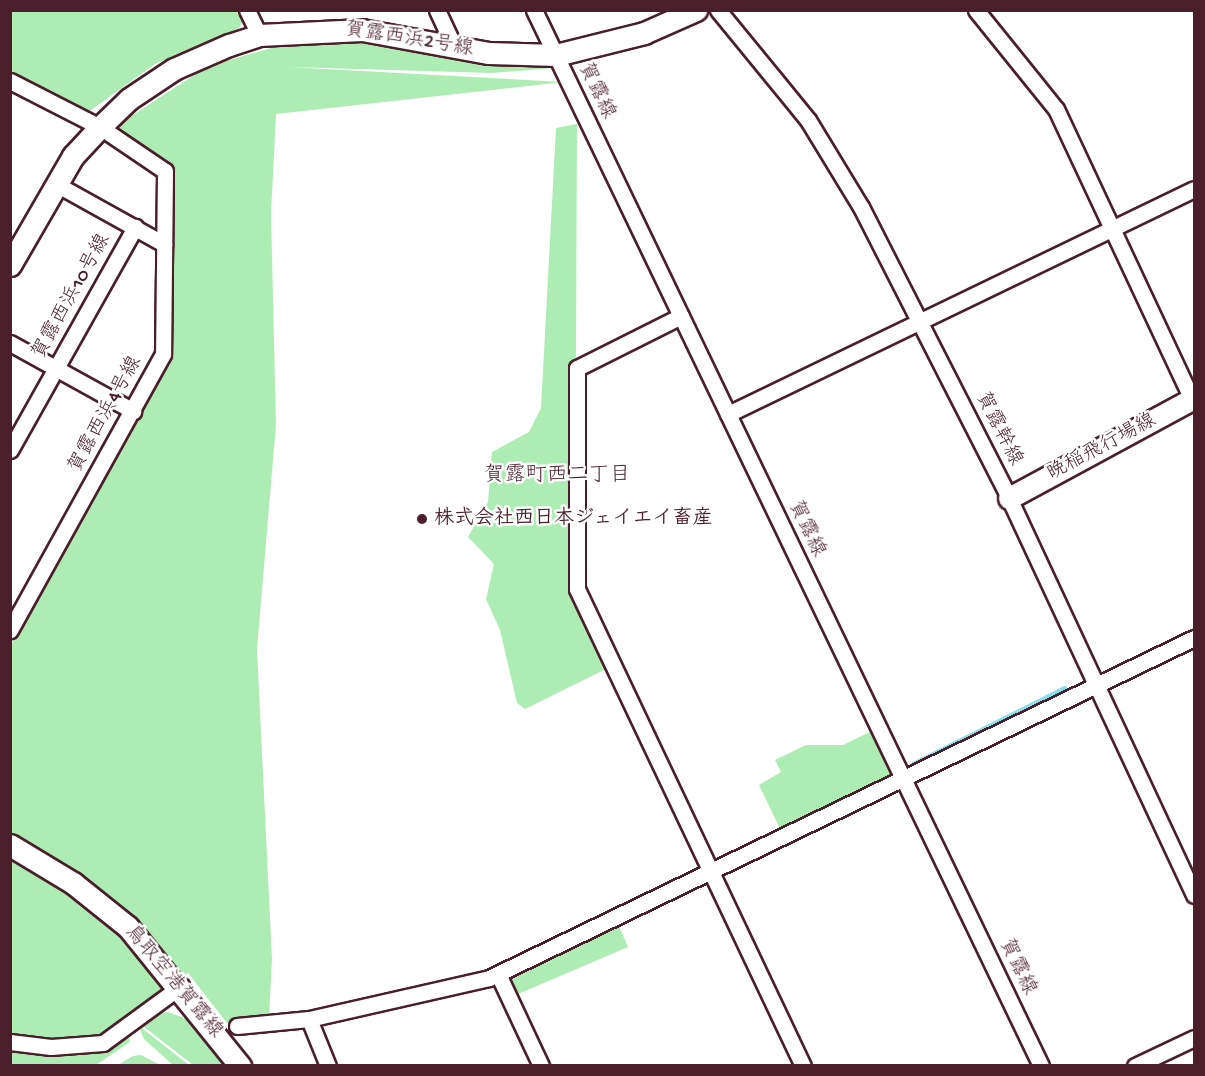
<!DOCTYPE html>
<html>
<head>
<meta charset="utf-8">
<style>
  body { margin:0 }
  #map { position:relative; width:1205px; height:1076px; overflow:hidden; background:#fff; font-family:"Gochi Hand","Klee One",sans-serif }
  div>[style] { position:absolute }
  .green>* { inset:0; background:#adedb4 }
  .stream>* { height:4px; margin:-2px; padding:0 2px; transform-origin:2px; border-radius:2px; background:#8ddde9 }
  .roads { filter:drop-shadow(2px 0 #4a1f2b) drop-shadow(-2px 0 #4a1f2b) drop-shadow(0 2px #4a1f2b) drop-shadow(0 -2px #4a1f2b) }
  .street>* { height:15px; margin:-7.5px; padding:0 7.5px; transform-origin:7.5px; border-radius:7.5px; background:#fff }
  .secondary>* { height:21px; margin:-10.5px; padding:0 10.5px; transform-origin:10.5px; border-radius:10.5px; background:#fff }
  .dots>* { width:16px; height:16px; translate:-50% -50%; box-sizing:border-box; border:3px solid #fff; border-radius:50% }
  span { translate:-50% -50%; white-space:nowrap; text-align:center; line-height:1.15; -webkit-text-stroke:5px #fff; paint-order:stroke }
  .street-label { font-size:20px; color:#4a1f2b }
  .poi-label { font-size:20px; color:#4a1f2b; font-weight:700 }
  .left { translate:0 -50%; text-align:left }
  .neighbourhood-label { font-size:21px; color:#4a1f2b }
  .frame { position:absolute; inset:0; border:12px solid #4a1f2b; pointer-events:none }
</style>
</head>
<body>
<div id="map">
  <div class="green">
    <i style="clip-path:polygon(241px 10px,245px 18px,238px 29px,155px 64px,84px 115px,11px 74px,11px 11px)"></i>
    <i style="clip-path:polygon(348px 41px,483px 64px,555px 68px,492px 73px,288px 67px,563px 82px,276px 114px,271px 214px,276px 425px,257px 649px,272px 959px,269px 1019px,227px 1023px,188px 973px,104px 1038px,72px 1042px,11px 1035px,11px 645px,168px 360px,171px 339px,173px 164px,120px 134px,119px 124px,208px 66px,289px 43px)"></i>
    <i style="clip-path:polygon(577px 124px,575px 564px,610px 667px,525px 709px,517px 703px,500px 630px,486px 599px,494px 564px,468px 537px,488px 502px,492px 452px,529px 432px,541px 408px,556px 128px)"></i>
    <i style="clip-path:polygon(874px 730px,893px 775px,781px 831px,759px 785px,781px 772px,775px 760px,806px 745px,843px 745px)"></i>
    <i style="clip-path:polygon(616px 919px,628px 947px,511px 997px,510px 973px)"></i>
    <i style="clip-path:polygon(156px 1014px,168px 1012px,192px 1021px,230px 1065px,193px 1065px,139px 1023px)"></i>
    <i style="clip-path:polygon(138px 1025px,189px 1065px,173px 1065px,144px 1039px)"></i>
    <i style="clip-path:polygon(128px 1034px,130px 1042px,96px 1065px,11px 1066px,11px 1046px)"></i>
    <i style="clip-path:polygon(141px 1055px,160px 1065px,118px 1065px,133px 1056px)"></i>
  </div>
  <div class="stream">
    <i style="left:913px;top:764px;width:170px;rotate:-26.6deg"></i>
  </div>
  <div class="roads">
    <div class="street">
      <i style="left:247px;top:10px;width:28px;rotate:64deg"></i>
      <i style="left:437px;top:10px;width:40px;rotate:65deg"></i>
      <i style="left:534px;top:10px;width:1171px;rotate:64.35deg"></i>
      <i style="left:718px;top:10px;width:142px;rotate:50.7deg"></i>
      <i style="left:808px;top:120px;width:102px;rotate:58.7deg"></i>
      <i style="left:861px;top:207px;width:326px;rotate:63deg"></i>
      <i style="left:1009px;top:498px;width:438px;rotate:65deg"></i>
      <i style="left:976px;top:10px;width:127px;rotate:51.1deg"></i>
      <i style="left:1056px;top:109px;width:325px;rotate:64.9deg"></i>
      <i style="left:10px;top:81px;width:101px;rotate:27.1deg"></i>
      <i style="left:100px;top:127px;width:78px;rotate:34.1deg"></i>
      <i style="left:165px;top:171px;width:183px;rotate:90.6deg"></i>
      <i style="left:163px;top:354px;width:316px;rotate:119deg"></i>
      <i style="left:56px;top:184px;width:124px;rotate:29.1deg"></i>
      <i style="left:681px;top:316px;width:116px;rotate:153.4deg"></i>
      <i style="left:577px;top:368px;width:221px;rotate:90deg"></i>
      <i style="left:577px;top:589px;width:528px;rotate:64.65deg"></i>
      <i style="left:10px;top:343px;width:141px;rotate:28.9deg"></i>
      <i style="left:728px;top:414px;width:517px;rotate:-25.77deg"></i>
      <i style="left:10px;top:450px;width:256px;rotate:-60.7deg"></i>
      <i style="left:498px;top:974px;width:102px;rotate:64.9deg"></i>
      <i style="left:309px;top:1019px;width:51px;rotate:68deg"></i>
      <i style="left:237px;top:1026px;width:72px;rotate:-5.6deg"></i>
      <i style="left:309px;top:1019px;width:185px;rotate:-12.8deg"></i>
      <i style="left:489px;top:978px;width:783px;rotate:-25.75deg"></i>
      <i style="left:10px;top:1042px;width:41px;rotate:7deg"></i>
      <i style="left:51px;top:1047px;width:52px;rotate:-4.4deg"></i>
      <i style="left:103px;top:1043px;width:97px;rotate:-36.2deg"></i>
      <i style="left:1135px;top:1066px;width:65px;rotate:-25.4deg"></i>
    </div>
    <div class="secondary">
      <i style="left:10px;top:265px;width:126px;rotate:-60deg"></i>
      <i style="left:73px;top:156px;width:40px;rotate:-47deg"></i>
      <i style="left:100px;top:127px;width:40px;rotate:-44deg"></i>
      <i style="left:129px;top:99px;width:54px;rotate:-33.7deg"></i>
      <i style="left:174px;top:69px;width:60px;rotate:-23.6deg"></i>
      <i style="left:229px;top:45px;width:32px;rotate:-18deg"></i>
      <i style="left:259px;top:35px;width:103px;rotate:-2.8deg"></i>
      <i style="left:362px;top:30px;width:129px;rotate:10.3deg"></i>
      <i style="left:489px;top:53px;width:67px;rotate:1.7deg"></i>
      <i style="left:556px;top:55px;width:91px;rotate:-14deg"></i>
      <i style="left:644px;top:33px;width:57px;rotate:-23.9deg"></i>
      <i style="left:1009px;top:498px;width:210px;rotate:-28.4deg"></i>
      <i style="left:10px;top:845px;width:74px;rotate:31.1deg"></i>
      <i style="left:73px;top:883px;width:70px;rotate:38.7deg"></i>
      <i style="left:128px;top:927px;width:179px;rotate:51.1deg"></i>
    </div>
  </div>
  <div class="dots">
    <i style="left:422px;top:519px;background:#4a1f2b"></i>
  </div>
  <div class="street-label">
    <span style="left:409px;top:40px;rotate:9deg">賀露西浜2号線</span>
    <span style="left:596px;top:91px;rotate:64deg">賀露線</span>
    <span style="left:72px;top:297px;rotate:-61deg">賀露西浜10号線</span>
    <span style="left:106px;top:415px;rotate:-61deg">賀露西浜4号線</span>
    <span style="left:998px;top:429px;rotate:63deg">賀露幹線</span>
    <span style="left:1102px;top:448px;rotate:-28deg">晩稲飛行場線</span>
    <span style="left:806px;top:529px;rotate:64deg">賀露線</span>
    <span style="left:1017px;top:967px;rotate:64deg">賀露線</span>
    <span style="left:173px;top:982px;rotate:50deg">鳥取空港賀露線</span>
  </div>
  <div class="poi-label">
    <span class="left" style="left:434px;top:519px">株式会社西日本ジェイエイ畜産</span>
  </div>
  <div class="neighbourhood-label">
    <span style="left:557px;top:477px">賀露町西二丁目</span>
  </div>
  <div class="frame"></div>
</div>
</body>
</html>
